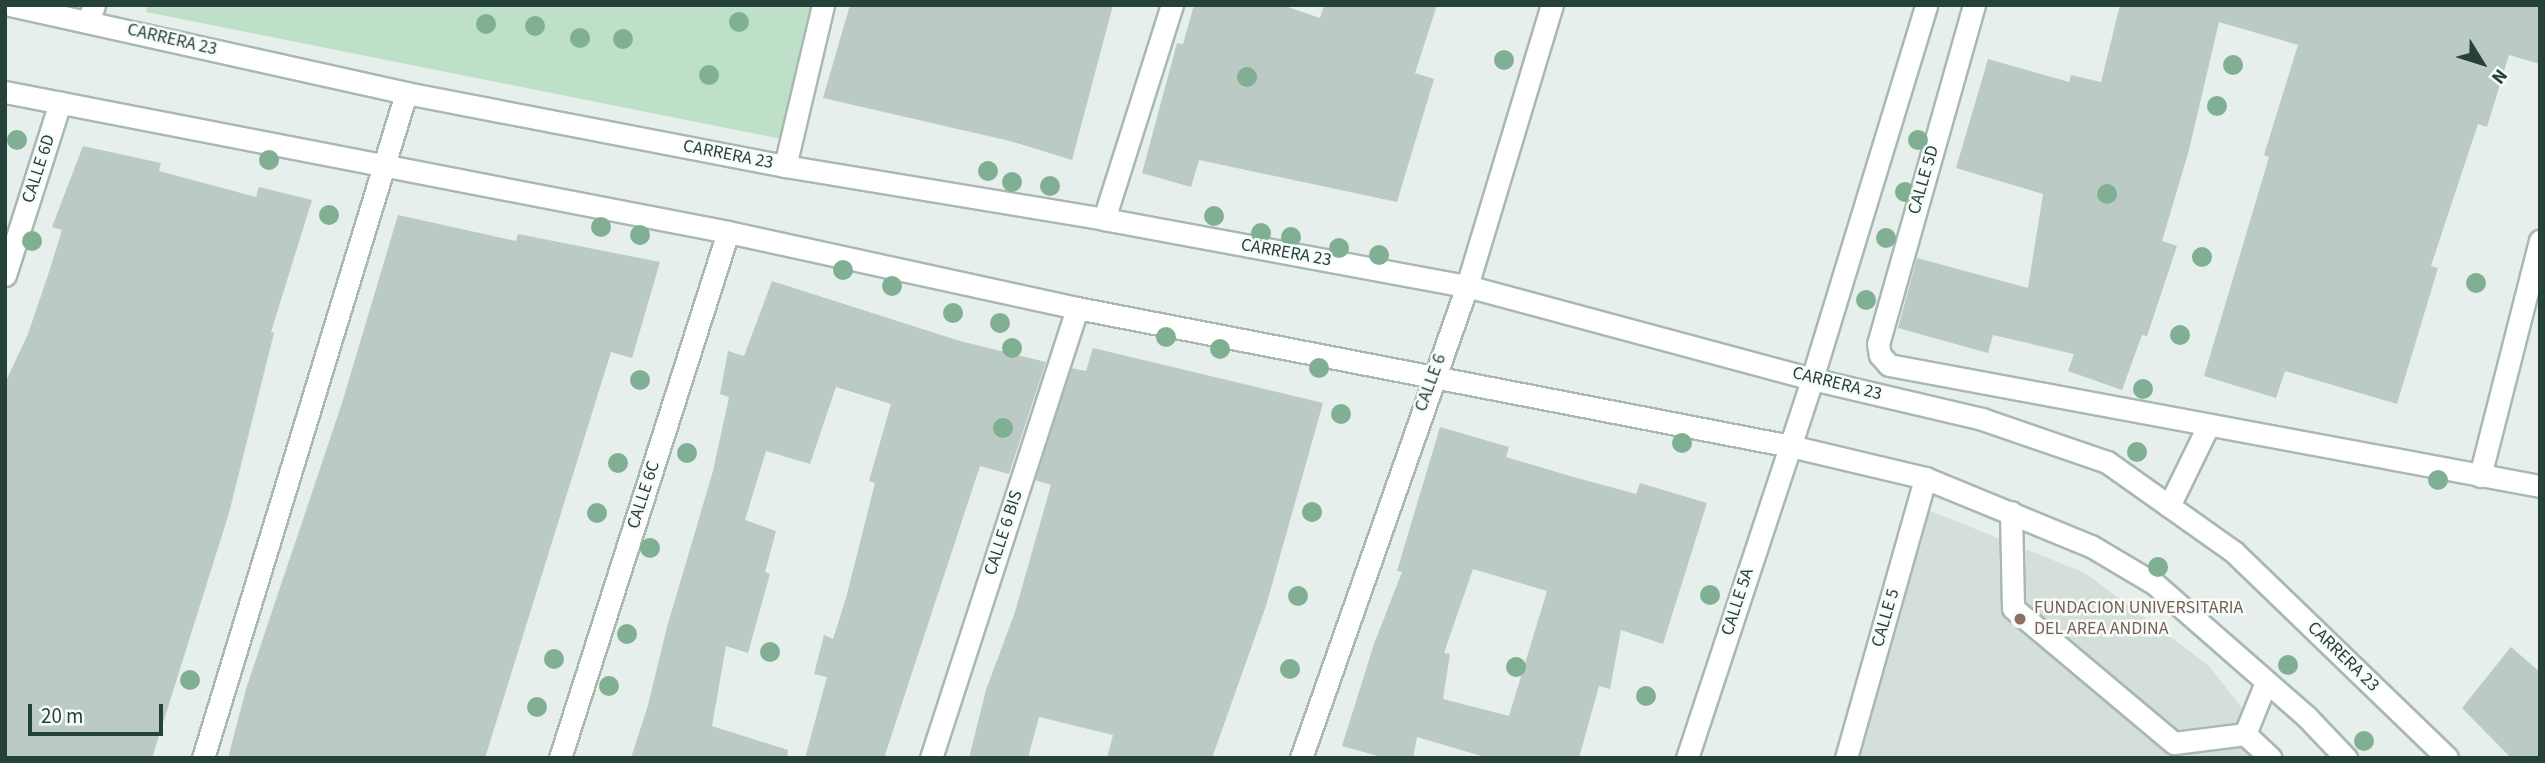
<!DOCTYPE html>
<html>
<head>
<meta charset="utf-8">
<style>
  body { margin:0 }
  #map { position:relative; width:2545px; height:763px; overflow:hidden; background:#e6efeb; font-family:"Source Sans 3",sans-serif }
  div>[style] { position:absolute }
  .built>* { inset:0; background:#d4dfda }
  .green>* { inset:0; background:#bfe0c8 }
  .building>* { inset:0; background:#bbcac4 }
  .roads { filter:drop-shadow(2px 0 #a8b8b2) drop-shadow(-2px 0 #a8b8b2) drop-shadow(0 2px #a8b8b2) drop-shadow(0 -2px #a8b8b2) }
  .lane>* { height:21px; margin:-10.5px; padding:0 10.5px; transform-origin:10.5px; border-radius:10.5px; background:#fff }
  .street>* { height:21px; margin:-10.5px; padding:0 10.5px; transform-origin:10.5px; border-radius:10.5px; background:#fff }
  .secondary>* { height:21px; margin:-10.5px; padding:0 10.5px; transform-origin:10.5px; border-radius:10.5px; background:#fff }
  .trees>* { width:20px; height:20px; margin:-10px; border-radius:50%; background:#80af93 }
  .dots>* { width:19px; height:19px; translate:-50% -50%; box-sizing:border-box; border:4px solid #f7fbf9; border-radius:50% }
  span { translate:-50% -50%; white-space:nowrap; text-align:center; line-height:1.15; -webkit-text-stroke:5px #f7fbf9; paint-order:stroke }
  .street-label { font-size:18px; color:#24423a }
  .education-label { font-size:18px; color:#785e54 }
  .left { translate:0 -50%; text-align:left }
  .frame { position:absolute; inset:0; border:7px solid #24423a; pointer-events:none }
  .north { position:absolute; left:2447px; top:28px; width:70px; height:70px; -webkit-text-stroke:5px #f7fbf9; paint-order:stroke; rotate:128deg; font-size:19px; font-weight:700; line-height:28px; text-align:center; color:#24423a }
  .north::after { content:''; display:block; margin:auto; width:24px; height:32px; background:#24423a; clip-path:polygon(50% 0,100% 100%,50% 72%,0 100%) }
  .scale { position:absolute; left:28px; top:704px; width:135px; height:32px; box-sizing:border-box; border:4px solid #24423a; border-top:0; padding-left:9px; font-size:21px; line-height:24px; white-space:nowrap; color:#24423a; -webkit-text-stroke:5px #f7fbf9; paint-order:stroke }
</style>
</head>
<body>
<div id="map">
  <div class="built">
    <i style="clip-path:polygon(1923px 508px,2085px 573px,2209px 666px,2281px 758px,1857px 758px)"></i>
  </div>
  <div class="green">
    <i style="clip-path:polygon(147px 5px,819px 5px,782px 139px,146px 12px)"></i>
  </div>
  <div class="building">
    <i style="clip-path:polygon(850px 5px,1113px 5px,1072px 160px,1010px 141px,823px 98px)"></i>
    <i style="clip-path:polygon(1194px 5px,1282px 5px,1320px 18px,1324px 5px,1437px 5px,1415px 73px,1434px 79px,1397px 202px,1199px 160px,1191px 187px,1142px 173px,1177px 43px,1183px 44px)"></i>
    <i style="clip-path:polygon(2120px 5px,2540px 5px,2540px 64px,2509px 55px,2487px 127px,2478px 124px,2431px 266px,2438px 268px,2397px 404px,2285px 371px,2276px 398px,2204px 376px,2269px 157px,2264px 155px,2298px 45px,2219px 22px,2189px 150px,2162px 241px,2177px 246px,2147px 336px,2142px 335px,2122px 390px,2068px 371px,2074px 354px,1993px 335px,1988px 353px,1898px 328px,1917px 258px,2028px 288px,2043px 194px,1956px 168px,1988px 59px,2069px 82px,2071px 75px,2101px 82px)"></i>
    <i style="clip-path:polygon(83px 146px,161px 163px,159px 171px,256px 197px,259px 187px,312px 200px,271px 332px,274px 333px,229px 513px,152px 758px,5px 758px,5px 383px,28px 334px,49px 272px,62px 230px,52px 227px)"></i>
    <i style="clip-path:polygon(398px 215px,516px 241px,518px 234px,660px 262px,632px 358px,611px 352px,485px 758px,228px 758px,246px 689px,342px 403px)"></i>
    <i style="clip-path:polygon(772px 281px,960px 341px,1046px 362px,1009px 474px,980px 466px,884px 758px,805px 758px,827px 677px,814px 674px,824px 635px,833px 639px,846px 598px,875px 483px,869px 481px,891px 404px,836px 387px,810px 464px,766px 451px,745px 520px,776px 531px,765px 572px,770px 574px,748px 653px,726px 646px,712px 726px,788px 750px,787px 758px,631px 758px,648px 705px,667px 627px,713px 471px,729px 397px,720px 394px,728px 351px,744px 356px)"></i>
    <i style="clip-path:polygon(1093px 348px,1323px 403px,1266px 606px,1212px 758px,1107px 758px,1113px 735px,1039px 717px,1028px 758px,969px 758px,986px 690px,1015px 612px,1051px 485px,1035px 480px,1071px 368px,1086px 371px)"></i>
    <i style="clip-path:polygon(evenodd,1440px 427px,1509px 447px,1506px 457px,1570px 476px,1636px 494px,1640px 483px,1707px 503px,1663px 644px,1621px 630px,1610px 689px,1599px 686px,1579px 758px,1488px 758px,1417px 737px,1413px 758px,1385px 758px,1342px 746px,1374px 644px,1402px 572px,1397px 571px,1440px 427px,1473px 569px,1547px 591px,1509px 716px,1443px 699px,1450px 654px,1444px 653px,1473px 569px)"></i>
    <i style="clip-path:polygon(2511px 647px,2540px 672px,2540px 758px,2511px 758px,2462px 708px)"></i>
  </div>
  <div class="roads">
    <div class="lane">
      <i style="left:2011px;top:512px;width:96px;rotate:88.8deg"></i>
      <i style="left:2013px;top:608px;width:210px;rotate:40deg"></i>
      <i style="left:2174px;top:743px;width:72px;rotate:-7.2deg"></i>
      <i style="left:2245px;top:734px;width:35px;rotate:43deg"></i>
      <i style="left:2245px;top:734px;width:56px;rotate:-68deg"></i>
    </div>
    <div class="street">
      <i style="left:1974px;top:5px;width:352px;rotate:105.8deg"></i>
      <i style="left:1878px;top:344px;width:11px;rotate:80deg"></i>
      <i style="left:1880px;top:355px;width:13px;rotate:48deg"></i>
      <i style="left:1889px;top:365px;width:662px;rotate:10.53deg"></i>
      <i style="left:88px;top:21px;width:17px;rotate:-69deg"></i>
      <i style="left:785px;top:166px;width:165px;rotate:-76.7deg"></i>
      <i style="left:1104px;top:219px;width:225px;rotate:-72.4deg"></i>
      <i style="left:5px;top:275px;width:181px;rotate:-72.3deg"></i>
      <i style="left:2480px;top:476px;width:243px;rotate:-75.7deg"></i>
      <i style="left:2169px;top:506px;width:89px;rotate:-64deg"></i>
      <i style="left:203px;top:758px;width:695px;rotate:-73.02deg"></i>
      <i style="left:560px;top:758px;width:552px;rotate:-72.29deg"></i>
      <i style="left:931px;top:758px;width:473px;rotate:-72deg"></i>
      <i style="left:1301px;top:758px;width:500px;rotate:-70.62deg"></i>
      <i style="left:1467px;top:286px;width:294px;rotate:-73.2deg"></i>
      <i style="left:1687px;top:758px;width:399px;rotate:-71.7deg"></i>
      <i style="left:1812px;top:379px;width:391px;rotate:-73deg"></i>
      <i style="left:1846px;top:758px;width:291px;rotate:-74.2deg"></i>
    </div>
    <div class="secondary">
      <i style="left:10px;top:5px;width:406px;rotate:12.5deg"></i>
      <i style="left:406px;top:93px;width:386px;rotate:10.9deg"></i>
      <i style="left:785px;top:166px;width:323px;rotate:9.4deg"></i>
      <i style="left:1104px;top:219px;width:369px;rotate:10.5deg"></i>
      <i style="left:1467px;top:286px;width:357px;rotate:15.1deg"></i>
      <i style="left:1812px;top:379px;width:175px;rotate:13.2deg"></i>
      <i style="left:1982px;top:419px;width:132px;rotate:19deg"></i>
      <i style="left:2107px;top:462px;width:156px;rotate:35.3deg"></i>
      <i style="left:2234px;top:552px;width:296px;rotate:44deg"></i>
      <i style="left:5px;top:92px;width:736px;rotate:10.96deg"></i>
      <i style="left:728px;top:232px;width:357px;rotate:12.3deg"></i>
      <i style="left:1077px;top:308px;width:726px;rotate:10.95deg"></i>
      <i style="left:1790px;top:446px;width:139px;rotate:13.3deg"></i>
      <i style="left:1925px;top:478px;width:179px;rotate:22.3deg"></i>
      <i style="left:2091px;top:546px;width:74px;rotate:30.7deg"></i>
      <i style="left:2155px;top:584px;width:202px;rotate:41.2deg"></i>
      <i style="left:2307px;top:717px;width:57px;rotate:46.4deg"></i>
    </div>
  </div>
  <div class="trees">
    <i style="left:739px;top:22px"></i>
    <i style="left:486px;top:24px"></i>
    <i style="left:535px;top:26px"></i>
    <i style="left:580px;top:38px"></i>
    <i style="left:623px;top:39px"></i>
    <i style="left:1504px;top:60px"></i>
    <i style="left:2233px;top:65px"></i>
    <i style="left:709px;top:75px"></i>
    <i style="left:1247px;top:77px"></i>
    <i style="left:2217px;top:106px"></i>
    <i style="left:17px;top:140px"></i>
    <i style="left:1918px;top:140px"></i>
    <i style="left:269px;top:160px"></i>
    <i style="left:988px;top:171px"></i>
    <i style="left:1012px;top:182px"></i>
    <i style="left:1050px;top:186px"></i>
    <i style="left:1905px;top:192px"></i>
    <i style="left:2107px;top:194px"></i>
    <i style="left:329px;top:215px"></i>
    <i style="left:1214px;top:216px"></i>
    <i style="left:601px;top:227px"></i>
    <i style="left:1261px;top:233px"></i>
    <i style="left:640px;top:235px"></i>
    <i style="left:1291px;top:237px"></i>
    <i style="left:1886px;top:238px"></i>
    <i style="left:32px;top:241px"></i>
    <i style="left:1339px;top:248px"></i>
    <i style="left:1379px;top:255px"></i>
    <i style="left:2202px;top:257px"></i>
    <i style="left:843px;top:270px"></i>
    <i style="left:2476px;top:283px"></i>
    <i style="left:892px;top:286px"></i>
    <i style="left:1866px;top:300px"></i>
    <i style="left:953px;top:313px"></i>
    <i style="left:1000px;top:323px"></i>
    <i style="left:2180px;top:335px"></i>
    <i style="left:1166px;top:337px"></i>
    <i style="left:1012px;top:348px"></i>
    <i style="left:1220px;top:349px"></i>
    <i style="left:1319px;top:368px"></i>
    <i style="left:640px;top:380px"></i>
    <i style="left:2143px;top:389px"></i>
    <i style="left:1341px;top:414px"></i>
    <i style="left:1003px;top:428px"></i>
    <i style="left:1682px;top:443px"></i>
    <i style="left:2137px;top:452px"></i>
    <i style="left:687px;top:453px"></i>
    <i style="left:618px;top:463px"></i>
    <i style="left:2438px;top:480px"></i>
    <i style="left:1312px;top:512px"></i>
    <i style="left:597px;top:513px"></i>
    <i style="left:650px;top:548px"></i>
    <i style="left:2158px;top:567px"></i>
    <i style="left:1710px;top:595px"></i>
    <i style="left:1298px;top:596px"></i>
    <i style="left:627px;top:634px"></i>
    <i style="left:770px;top:652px"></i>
    <i style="left:554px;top:659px"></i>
    <i style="left:2288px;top:665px"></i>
    <i style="left:1516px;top:667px"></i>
    <i style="left:1290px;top:669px"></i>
    <i style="left:190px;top:680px"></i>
    <i style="left:609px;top:686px"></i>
    <i style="left:1646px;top:696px"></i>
    <i style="left:537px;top:707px"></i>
    <i style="left:2364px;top:741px"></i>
  </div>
  <div class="dots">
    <i style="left:2020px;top:619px;background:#8d6e63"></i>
  </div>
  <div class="street-label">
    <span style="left:172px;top:40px;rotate:13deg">CARRERA 23</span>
    <span style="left:728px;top:155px;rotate:11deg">CARRERA 23</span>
    <span style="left:39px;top:169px;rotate:-72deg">CALLE 6D</span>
    <span style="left:1924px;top:180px;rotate:-74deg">CALLE 5D</span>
    <span style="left:1286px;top:253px;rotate:10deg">CARRERA 23</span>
    <span style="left:1431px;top:383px;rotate:-70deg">CALLE 6</span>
    <span style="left:1837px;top:384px;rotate:14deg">CARRERA 23</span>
    <span style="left:644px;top:495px;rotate:-72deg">CALLE 6C</span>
    <span style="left:1004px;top:533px;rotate:-72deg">CALLE 6 BIS</span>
    <span style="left:1738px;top:602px;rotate:-72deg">CALLE 5A</span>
    <span style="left:1886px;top:618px;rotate:-74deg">CALLE 5</span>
    <span style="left:2343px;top:657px;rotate:44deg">CARRERA 23</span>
  </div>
  <div class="education-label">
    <span class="left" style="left:2034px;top:619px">FUNDACION UNIVERSITARIA<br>DEL AREA ANDINA</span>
  </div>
  <div class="frame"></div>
  <div class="north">N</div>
  <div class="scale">20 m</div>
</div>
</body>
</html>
